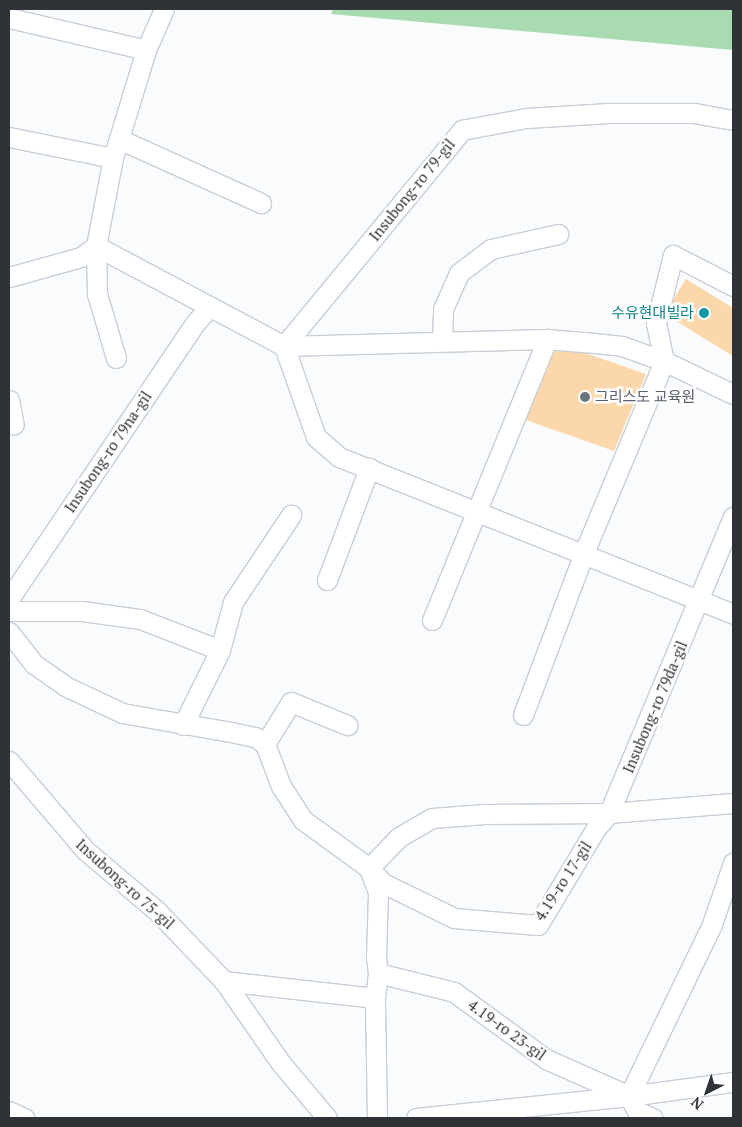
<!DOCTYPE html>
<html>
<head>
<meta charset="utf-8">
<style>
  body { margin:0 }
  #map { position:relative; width:742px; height:1127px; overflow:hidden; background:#fafbfd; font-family:"PT Serif","Noto Sans KR",serif }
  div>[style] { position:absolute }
  .green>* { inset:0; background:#a8dcb0 }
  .building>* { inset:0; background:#fcd7aa }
  .roads { filter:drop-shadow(1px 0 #c7ced7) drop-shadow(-1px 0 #c7ced7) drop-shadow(0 1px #c7ced7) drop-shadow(0 -1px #c7ced7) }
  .minor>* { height:19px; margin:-9.5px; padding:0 9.5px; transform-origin:9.5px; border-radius:9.5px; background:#fff }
  .dots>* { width:14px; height:14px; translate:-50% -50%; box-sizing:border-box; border:2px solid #fff; border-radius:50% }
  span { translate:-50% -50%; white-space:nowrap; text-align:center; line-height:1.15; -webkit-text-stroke:5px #fff; paint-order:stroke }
  .street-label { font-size:15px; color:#2f3236 }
  .culture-label { font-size:15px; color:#0d838f }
  .right { translate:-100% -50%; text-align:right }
  .worship-label { font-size:15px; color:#5b616d }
  .left { translate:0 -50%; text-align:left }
  .frame { position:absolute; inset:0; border:10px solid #2f3236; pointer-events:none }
  .north { position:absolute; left:682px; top:1067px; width:50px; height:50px; -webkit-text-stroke:4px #fff; paint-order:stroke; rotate:221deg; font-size:14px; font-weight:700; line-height:20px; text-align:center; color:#2f3236 }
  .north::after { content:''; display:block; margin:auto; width:18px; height:22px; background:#2f3236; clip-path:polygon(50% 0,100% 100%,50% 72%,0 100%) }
</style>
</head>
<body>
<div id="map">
  <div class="green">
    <i style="clip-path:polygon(333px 9px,733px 9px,733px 50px,331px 14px)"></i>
  </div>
  <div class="building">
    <i style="clip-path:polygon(686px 279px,733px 308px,733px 356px,671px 318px,678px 307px,672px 304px,673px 300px)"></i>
    <i style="clip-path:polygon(554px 351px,585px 353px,646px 374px,614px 451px,526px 420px)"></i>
  </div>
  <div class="roads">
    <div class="minor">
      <i style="left:9px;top:18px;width:141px;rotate:13.1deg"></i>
      <i style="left:733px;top:120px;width:39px;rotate:-170deg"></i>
      <i style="left:695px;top:113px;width:86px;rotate:180deg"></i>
      <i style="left:609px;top:113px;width:83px;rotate:176.6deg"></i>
      <i style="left:526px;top:118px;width:65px;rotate:169.4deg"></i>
      <i style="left:462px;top:130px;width:280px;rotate:129.5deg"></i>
      <i style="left:284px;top:346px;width:96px;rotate:70.6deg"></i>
      <i style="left:316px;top:437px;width:30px;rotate:41deg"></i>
      <i style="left:339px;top:457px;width:424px;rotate:21.7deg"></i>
      <i style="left:9px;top:137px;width:106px;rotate:11.4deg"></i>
      <i style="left:119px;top:139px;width:156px;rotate:24.3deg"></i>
      <i style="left:96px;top:246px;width:213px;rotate:28deg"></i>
      <i style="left:284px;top:346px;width:263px;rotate:-1.5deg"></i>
      <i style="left:547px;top:339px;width:38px;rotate:5deg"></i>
      <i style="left:585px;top:342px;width:37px;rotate:6deg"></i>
      <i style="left:622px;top:346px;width:45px;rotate:19.7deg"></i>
      <i style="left:664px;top:361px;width:76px;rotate:25.6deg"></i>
      <i style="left:9px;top:277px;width:75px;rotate:-15.5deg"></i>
      <i style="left:81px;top:257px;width:19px;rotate:-36deg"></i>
      <i style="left:442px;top:341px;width:32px;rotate:-88deg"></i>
      <i style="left:443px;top:309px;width:39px;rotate:-66deg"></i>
      <i style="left:459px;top:273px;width:40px;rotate:-37deg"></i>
      <i style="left:491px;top:249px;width:69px;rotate:-12.6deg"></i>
      <i style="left:116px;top:358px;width:67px;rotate:-106.5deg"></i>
      <i style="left:97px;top:294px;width:48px;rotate:-91.2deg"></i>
      <i style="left:96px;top:246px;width:90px;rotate:-79.1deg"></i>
      <i style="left:113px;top:158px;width:113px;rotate:-73deg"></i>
      <i style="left:146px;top:50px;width:45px;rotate:-66.3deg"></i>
      <i style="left:9px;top:400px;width:25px;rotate:79deg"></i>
      <i style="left:327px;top:580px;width:120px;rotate:-69.4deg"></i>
      <i style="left:9px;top:599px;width:334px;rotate:-56deg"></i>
      <i style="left:196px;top:322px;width:21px;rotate:-47deg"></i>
      <i style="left:9px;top:611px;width:73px"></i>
      <i style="left:82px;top:611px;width:59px;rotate:7.9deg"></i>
      <i style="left:140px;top:619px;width:86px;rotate:21.2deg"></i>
      <i style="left:432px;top:620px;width:304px;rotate:-67.7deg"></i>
      <i style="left:9px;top:632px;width:41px;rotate:52deg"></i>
      <i style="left:34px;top:664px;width:38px;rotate:35deg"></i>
      <i style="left:65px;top:686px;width:63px;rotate:25.3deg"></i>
      <i style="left:122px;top:713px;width:111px;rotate:9.9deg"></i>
      <i style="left:231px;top:732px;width:25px;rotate:12deg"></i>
      <i style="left:255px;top:737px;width:12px;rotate:35deg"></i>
      <i style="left:265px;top:744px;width:45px;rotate:69.1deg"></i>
      <i style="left:281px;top:786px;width:40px;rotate:57.1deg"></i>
      <i style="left:303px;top:820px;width:82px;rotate:36deg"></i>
      <i style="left:369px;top:868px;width:21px;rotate:47deg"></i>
      <i style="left:383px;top:883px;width:79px;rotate:26.2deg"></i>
      <i style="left:454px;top:918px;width:84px;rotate:4.8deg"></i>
      <i style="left:538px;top:925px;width:113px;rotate:-59.1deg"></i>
      <i style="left:596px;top:828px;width:20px;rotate:-49deg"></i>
      <i style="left:609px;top:813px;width:321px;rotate:-67.3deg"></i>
      <i style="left:523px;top:715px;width:171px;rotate:-69.4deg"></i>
      <i style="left:583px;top:555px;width:210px;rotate:-67.3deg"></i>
      <i style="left:664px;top:361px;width:39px;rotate:-102deg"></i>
      <i style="left:656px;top:323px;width:70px;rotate:-76deg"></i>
      <i style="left:673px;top:255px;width:68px;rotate:27.3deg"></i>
      <i style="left:183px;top:725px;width:84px;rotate:-63.7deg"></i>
      <i style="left:220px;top:650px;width:50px;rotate:-74.8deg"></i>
      <i style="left:233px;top:602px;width:105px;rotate:-56.3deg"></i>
      <i style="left:265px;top:744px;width:49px;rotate:-58.2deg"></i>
      <i style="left:291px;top:702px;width:61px;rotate:22.3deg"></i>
      <i style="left:9px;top:761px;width:117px;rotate:49.5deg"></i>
      <i style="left:85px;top:850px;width:94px;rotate:40.3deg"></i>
      <i style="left:157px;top:911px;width:97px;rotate:46.3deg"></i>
      <i style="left:224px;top:981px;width:98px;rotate:55.3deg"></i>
      <i style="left:280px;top:1062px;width:73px;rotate:50deg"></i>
      <i style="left:378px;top:973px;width:78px;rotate:14deg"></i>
      <i style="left:454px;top:992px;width:114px;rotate:36.1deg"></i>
      <i style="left:546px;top:1059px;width:91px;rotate:24deg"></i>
      <i style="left:629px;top:1096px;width:17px;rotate:62deg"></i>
      <i style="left:637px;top:1111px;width:17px;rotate:24deg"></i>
      <i style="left:224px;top:981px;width:152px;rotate:6.4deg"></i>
      <i style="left:629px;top:1096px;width:191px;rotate:-64.2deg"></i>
      <i style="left:712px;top:924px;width:65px;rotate:-71deg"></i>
      <i style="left:9px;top:1111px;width:17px;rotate:25deg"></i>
      <i style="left:377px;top:1118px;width:120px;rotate:-91deg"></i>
      <i style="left:375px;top:998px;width:25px;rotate:-83deg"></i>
      <i style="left:378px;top:973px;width:16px;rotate:-97deg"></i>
      <i style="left:376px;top:957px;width:65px;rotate:-88.2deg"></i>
      <i style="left:378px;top:892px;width:26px;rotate:-111deg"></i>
      <i style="left:369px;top:868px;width:43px;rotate:-45.9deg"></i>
      <i style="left:399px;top:837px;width:38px;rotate:-30deg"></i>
      <i style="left:432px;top:818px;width:53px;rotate:-4.3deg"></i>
      <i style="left:485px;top:814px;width:124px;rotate:-0.5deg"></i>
      <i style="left:609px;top:813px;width:124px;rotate:-4.6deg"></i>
      <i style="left:416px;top:1118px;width:214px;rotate:-5.9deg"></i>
      <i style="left:629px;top:1096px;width:105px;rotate:-7.7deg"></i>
    </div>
  </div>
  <div class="dots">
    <i style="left:704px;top:313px;background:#0f9aa8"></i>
    <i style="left:585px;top:397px;background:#6b7280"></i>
  </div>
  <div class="street-label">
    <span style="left:412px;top:190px;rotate:-51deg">Insubong-ro 79-gil</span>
    <span style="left:108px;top:452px;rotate:-56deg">Insubong-ro 79na-gil</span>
    <span style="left:655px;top:707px;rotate:-67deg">Insubong-ro 79da-gil</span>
    <span style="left:563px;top:881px;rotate:-57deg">4.19-ro 17-gil</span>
    <span style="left:125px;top:884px;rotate:42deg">Insubong-ro 75-gil</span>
    <span style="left:507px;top:1030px;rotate:36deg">4.19-ro 23-gil</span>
  </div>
  <div class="culture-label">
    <span class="right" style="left:694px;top:313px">수유현대빌라</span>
  </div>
  <div class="worship-label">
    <span class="left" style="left:595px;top:397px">그리스도 교육원</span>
  </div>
  <div class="frame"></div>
  <div class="north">N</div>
</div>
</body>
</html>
